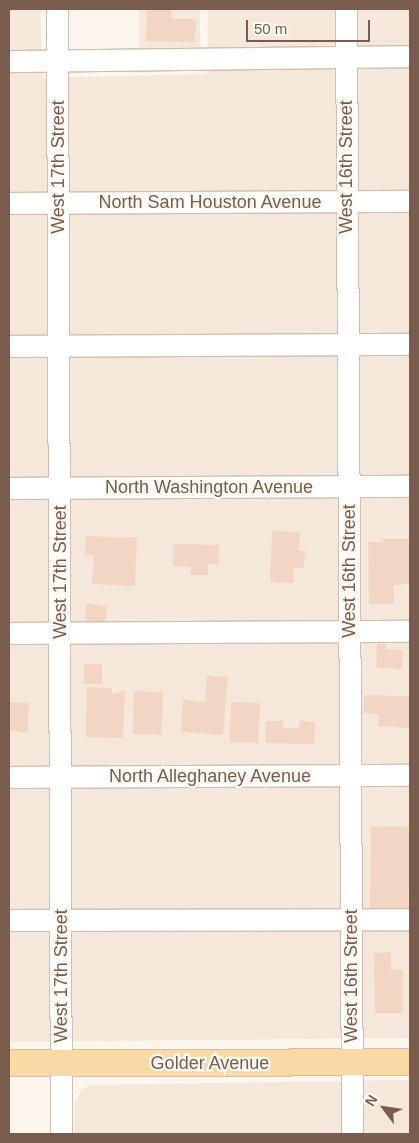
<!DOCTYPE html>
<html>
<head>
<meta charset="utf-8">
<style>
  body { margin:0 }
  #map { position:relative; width:419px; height:1143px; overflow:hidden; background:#fdf6ec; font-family:Arial,sans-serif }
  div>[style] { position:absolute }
  .residential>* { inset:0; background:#f5e8da; transform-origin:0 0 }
  .building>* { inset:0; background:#f3d5c3; transform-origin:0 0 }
  .roads { filter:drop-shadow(1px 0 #d1beb0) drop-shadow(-1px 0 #d1beb0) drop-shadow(0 1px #d1beb0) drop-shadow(0 -1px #d1beb0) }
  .minor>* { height:21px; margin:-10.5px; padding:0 10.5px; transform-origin:10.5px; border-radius:10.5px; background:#fff }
  .major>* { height:26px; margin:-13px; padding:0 13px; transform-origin:13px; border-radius:13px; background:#fbd9a5 }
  span { translate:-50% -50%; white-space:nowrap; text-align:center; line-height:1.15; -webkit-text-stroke:4.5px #fffaf3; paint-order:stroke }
  .street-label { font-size:18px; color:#7a5c4d }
  .frame { position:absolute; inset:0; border:10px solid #7a5c4d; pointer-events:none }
  .north { position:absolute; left:359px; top:1083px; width:50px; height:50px; -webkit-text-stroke:4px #fffaf3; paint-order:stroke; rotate:301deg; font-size:14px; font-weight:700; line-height:20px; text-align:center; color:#7a5c4d }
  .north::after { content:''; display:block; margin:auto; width:18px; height:22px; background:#7a5c4d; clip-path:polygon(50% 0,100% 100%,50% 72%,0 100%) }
  .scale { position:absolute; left:246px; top:20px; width:124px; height:22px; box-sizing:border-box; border:2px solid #7a5c4d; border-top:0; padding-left:6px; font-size:15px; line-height:18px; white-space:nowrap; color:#7a5c4d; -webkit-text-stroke:4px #fffaf3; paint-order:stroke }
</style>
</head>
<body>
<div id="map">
  <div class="residential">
    <i style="clip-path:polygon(9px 9px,40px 9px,43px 78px,207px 74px,208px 9px,410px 9px,410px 1038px,9px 1042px)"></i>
    <i style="left:139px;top:9px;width:61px;height:41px"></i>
    <i style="clip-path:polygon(410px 1080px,410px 1134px,74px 1134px,75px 1103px,81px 1090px,91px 1085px)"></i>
  </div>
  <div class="building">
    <i style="clip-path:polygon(147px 9px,171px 9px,171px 19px,196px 19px,195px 42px,146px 41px)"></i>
    <i style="clip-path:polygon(272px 531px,300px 532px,299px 551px,305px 551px,304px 568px,294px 567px,293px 583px,270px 582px)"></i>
    <i style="clip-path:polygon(86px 536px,137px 538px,135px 586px,92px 584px,94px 555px,85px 555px)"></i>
    <i style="clip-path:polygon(381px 539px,410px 539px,410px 584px,393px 585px,394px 604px,369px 604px,368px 542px,384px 542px)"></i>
    <i style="clip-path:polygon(173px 544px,219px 545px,219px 564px,208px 564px,208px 575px,191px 575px,191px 567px,173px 566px)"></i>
    <i style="left:86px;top:604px;width:21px;height:23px;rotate:5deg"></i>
    <i style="clip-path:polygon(377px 643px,386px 644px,386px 649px,403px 650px,402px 669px,376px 668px)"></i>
    <i style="left:84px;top:664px;width:18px;height:20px"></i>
    <i style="clip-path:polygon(207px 676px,228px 677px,223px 735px,181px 732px,183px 700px,205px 702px)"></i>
    <i style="clip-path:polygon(87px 687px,111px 688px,112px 694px,125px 690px,123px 738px,86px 737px)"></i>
    <i style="left:134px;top:691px;width:29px;height:43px;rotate:2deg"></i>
    <i style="clip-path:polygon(364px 695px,409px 696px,409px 728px,378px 726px,379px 714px,363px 713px)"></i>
    <i style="left:9px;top:702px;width:20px;height:29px;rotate:3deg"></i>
    <i style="left:231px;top:702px;width:29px;height:40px;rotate:2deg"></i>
    <i style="clip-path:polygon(266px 721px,283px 721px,283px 728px,299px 728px,300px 721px,315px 722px,314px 744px,265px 743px)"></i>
    <i style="left:371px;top:826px;width:39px;height:87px;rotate:1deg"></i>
    <i style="clip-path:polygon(391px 952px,391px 970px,403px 970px,403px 1013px,375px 1013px,374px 953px)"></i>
  </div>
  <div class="roads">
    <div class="minor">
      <i style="left:57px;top:9px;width:1125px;rotate:89.8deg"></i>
      <i style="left:346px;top:9px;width:1125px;rotate:89.69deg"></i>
      <i style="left:9px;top:61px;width:401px;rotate:-0.7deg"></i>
      <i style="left:9px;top:203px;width:401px;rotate:-0.3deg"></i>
      <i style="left:9px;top:346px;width:401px;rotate:-0.3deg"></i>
      <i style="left:9px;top:488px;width:401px;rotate:-0.3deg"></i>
      <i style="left:9px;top:633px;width:401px;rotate:-0.3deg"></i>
      <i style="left:9px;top:777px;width:401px;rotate:-0.3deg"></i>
      <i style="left:9px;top:920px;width:401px;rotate:-0.1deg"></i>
    </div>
    <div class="major">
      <i style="left:9px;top:1063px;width:401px;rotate:-0.1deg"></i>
    </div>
  </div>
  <div class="street-label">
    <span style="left:58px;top:167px;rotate:-90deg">West 17th Street</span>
    <span style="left:346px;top:167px;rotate:-90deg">West 16th Street</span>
    <span style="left:210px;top:202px">North Sam Houston Avenue</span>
    <span style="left:209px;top:487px">North Washington Avenue</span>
    <span style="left:349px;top:571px;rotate:-90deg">West 16th Street</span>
    <span style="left:60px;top:572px;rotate:-90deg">West 17th Street</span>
    <span style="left:210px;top:776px">North Alleghaney Avenue</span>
    <span style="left:61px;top:976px;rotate:-90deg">West 17th Street</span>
    <span style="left:351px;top:976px;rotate:-90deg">West 16th Street</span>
    <span style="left:210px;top:1063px">Golder Avenue</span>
  </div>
  <div class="frame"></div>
  <div class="north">N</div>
  <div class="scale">50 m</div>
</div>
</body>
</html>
